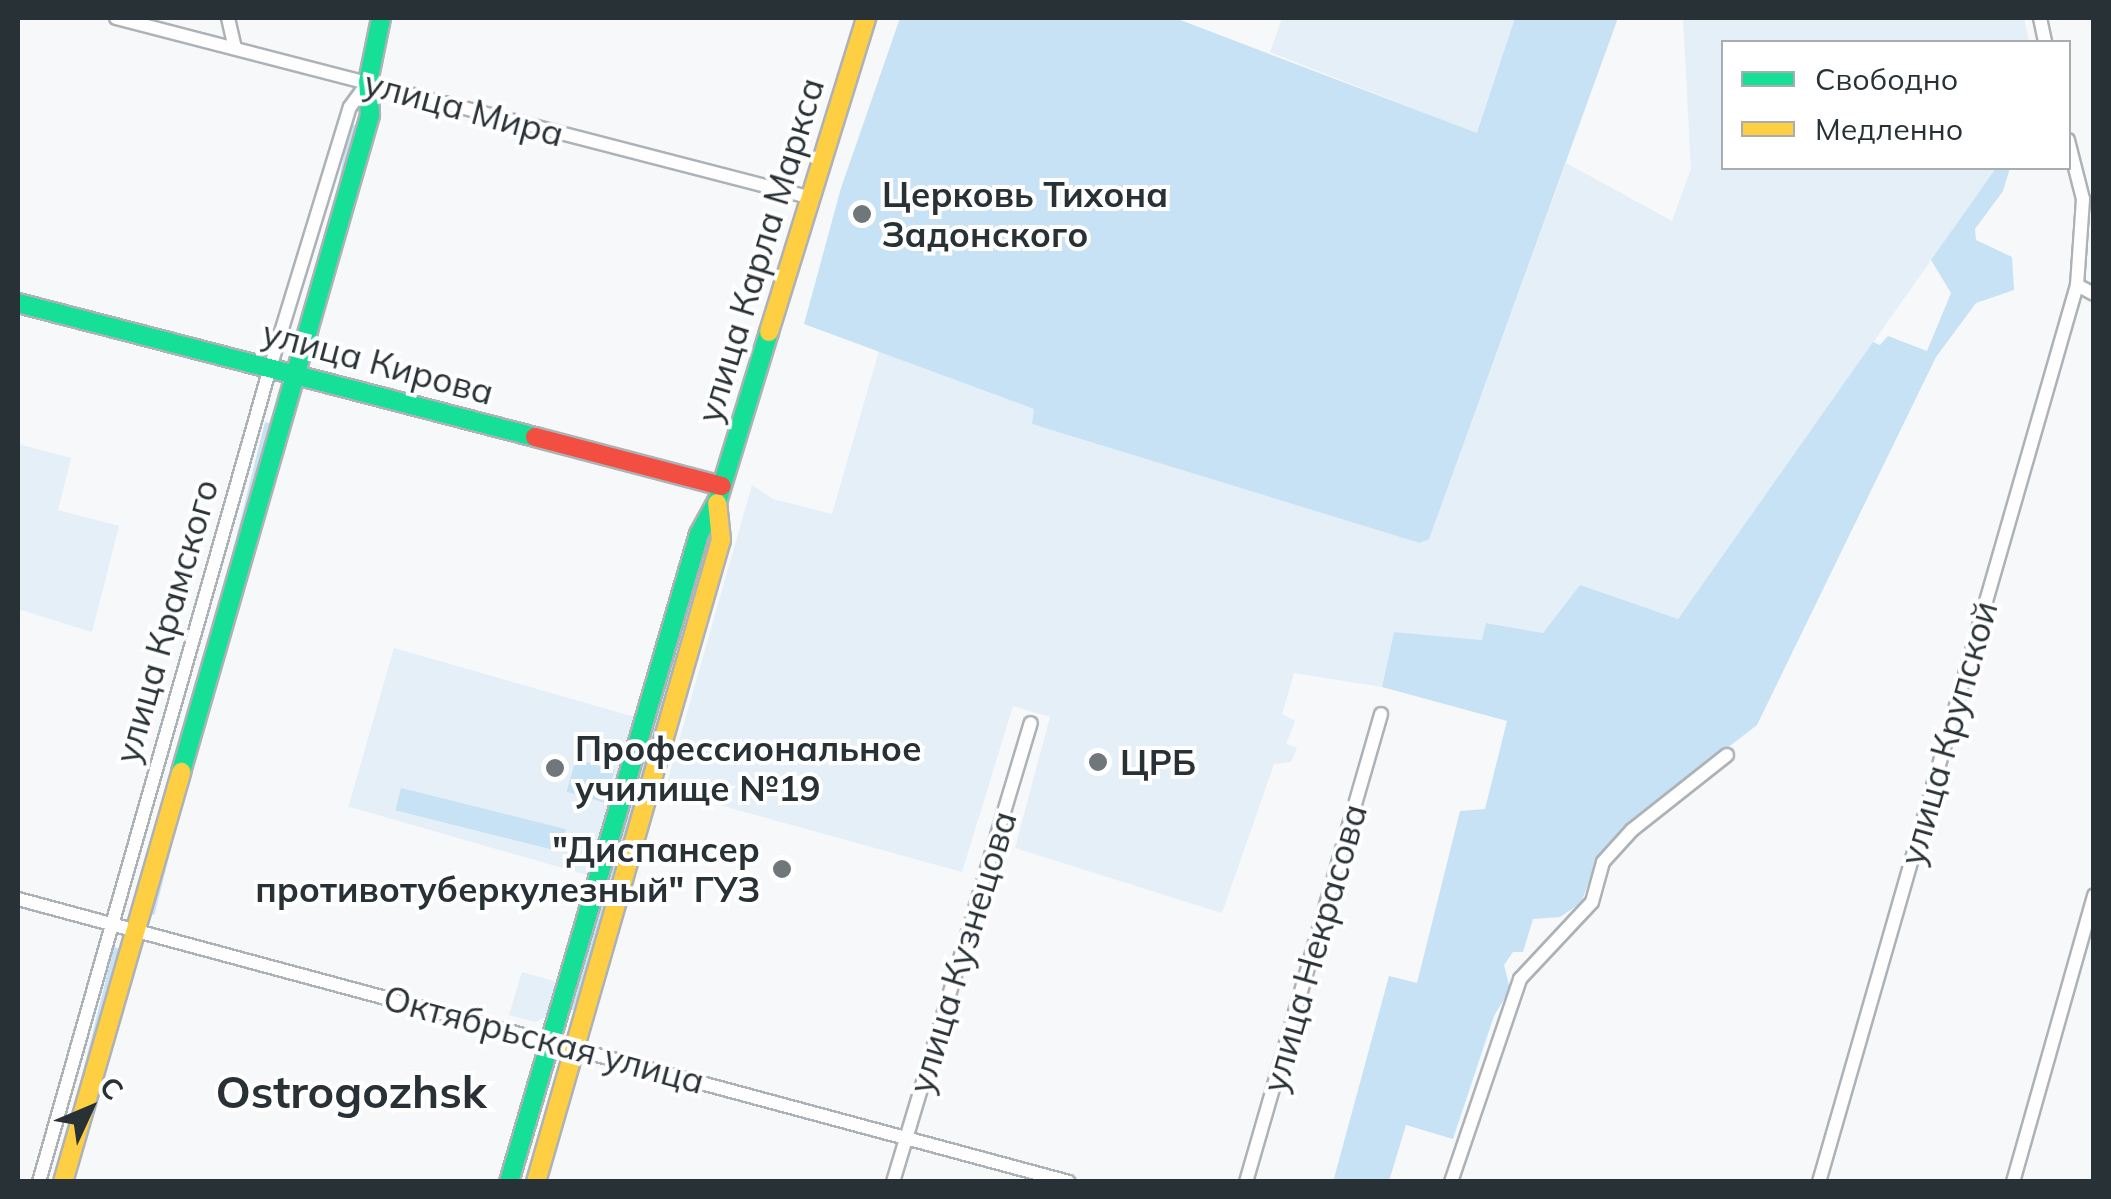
<!DOCTYPE html>
<html>
<head>
<meta charset="utf-8">
<style>
  body { margin:0 }
  #map { position:relative; width:2111px; height:1199px; overflow:hidden; background:#f6f8fa; font-family:Mulish,sans-serif }
  div>[style] { position:absolute }
  .built>* { inset:0; background:#e4eff7; transform-origin:0 0 }
  .green>* { inset:0; background:#c7e2f4; transform-origin:0 0 }
  .roads { filter:drop-shadow(2px 0 #adb2b6) drop-shadow(-2px 0 #adb2b6) drop-shadow(0 2px #adb2b6) drop-shadow(0 -2px #adb2b6) }
  .street>* { height:12px; margin:-6px; padding:0 6px; transform-origin:6px; border-radius:6px; background:#fefefe }
  .fast>* { height:18px; margin:-9px; padding:0 9px; transform-origin:9px; border-radius:9px; background:#16e098 }
  .slow>* { height:18px; margin:-9px; padding:0 9px; transform-origin:9px; border-radius:9px; background:#ffcf43 }
  .jam>* { height:18px; margin:-9px; padding:0 9px; transform-origin:9px; border-radius:9px; background:#f24e42 }
  .dots>* { width:28px; height:28px; translate:-50% -50%; box-sizing:border-box; border:5px solid #fff; border-radius:50% }
  span { translate:-50% -50%; white-space:nowrap; text-align:center; line-height:1.15; -webkit-text-stroke:8px #fff; paint-order:stroke }
  .street-label { font-size:35px; color:#283136 }
  .poi-label { font-size:35px; color:#283136; font-weight:700 }
  .left { translate:0 -50%; text-align:left }
  .right { translate:-100% -50%; text-align:right }
  .district-label { font-size:45px; color:#283136; font-weight:700 }
  .frame { position:absolute; inset:0; border:20px solid #283136; pointer-events:none }
  .legend { position:absolute; left:1721px; top:40px; width:350px; height:130px; box-sizing:border-box; background:#fff; border:2px solid #a9adaf; margin:0; padding:12px 18px; list-style:none; font-size:30px; color:#283136 }
  .legend li { display:flex; align-items:center; gap:20px; height:50px }
  .legend b { width:50px; border:2px solid #a9adaf }
  .north { position:absolute; left:40px; top:1059px; width:100px; height:100px; -webkit-text-stroke:8px #fff; paint-order:stroke; rotate:46deg; font-size:28px; font-weight:700; line-height:40px; text-align:center; color:#283136 }
  .north::after { content:''; display:block; margin:auto; width:35px; height:45px; background:#283136; clip-path:polygon(50% 0,100% 100%,50% 72%,0 100%) }
</style>
</head>
<body>
<div id="map">
  <div class="built">
    <i style="clip-path:polygon(1282px 18px,1515px 18px,1478px 134px,1270px 52px)"></i>
    <i style="clip-path:polygon(1683px 18px,2024px 18px,2029px 42px,1724px 42px,1724px 168px,1996px 168px,1678px 619px,1580px 586px,1543px 633px,1487px 623px,1483px 640px,1394px 632px,1382px 687px,1294px 673px,1282px 714px,1295px 721px,1286px 744px,1297px 748px,1291px 762px,1274px 764px,1222px 913px,1015px 848px,1050px 717px,1013px 706px,962px 872px,665px 790px,752px 485px,773px 499px,832px 514px,879px 351px,1035px 409px,1033px 424px,1421px 543px,1429px 538px,1566px 163px,1672px 221px,1691px 169px)"></i>
    <i style="clip-path:polygon(18px 444px,71px 458px,58px 510px,119px 526px,92px 632px,18px 609px)"></i>
    <i style="left:394px;top:648px;width:251px;height:165px;rotate:16deg"></i>
    <i style="clip-path:polygon(522px 972px,557px 982px,547px 1016px,535px 1022px,509px 1015px)"></i>
  </div>
  <div class="green">
    <i style="clip-path:polygon(900px 18px,1175px 18px,1477px 133px,1515px 18px,1618px 18px,1429px 539px,1420px 543px,1032px 424px,1034px 409px,804px 324px,841px 188px)"></i>
    <i style="left:350px;top:124px;width:10px;height:227px;rotate:11deg"></i>
    <i style="clip-path:polygon(1996px 168px,2010px 168px,2003px 191px,1975px 229px,1976px 240px,2012px 257px,2014px 290px,1976px 303px,1936px 357px,1757px 725px,1628px 825px,1597px 861px,1581px 903px,1560px 917px,1533px 919px,1523px 952px,1513px 952px,1504px 965px,1510px 989px,1494px 1016px,1453px 1139px,1406px 1125px,1389px 1181px,1333px 1182px,1389px 976px,1417px 983px,1460px 811px,1485px 809px,1507px 721px,1382px 687px,1394px 632px,1482px 640px,1486px 623px,1543px 633px,1580px 585px,1678px 619px,1873px 342px,1880px 345px,1888px 336px,1927px 351px,1951px 293px,1931px 260px)"></i>
    <i style="left:265px;top:422px;width:12px;height:505px;rotate:14deg"></i>
    <i style="clip-path:polygon(696px 565px,706px 568px,579px 1012px,567px 1008px)"></i>
    <i style="left:576px;top:759px;width:40px;height:34px;rotate:16deg"></i>
    <i style="left:401px;top:788px;width:170px;height:23px;rotate:14deg"></i>
    <i style="left:114px;top:947px;width:12px;height:245px;rotate:14deg"></i>
  </div>
  <div class="roads">
    <div class="street">
      <i style="left:116px;top:18px;width:719px;rotate:14.5deg"></i>
      <i style="left:228px;top:18px;width:31px;rotate:77deg"></i>
      <i style="left:2040px;top:18px;width:25px;rotate:78deg"></i>
      <i style="left:2077px;top:285px;width:19px;rotate:28deg"></i>
      <i style="left:18px;top:899px;width:1088px;rotate:15.07deg"></i>
      <i style="left:39px;top:1182px;width:846px;rotate:-74.16deg"></i>
      <i style="left:270px;top:368px;width:273px;rotate:-73deg"></i>
      <i style="left:350px;top:107px;width:31px;rotate:-54deg"></i>
      <i style="left:893px;top:1182px;width:479px;rotate:-73.3deg"></i>
      <i style="left:1246px;top:1182px;width:487px;rotate:-73.9deg"></i>
      <i style="left:1451px;top:1182px;width:214px;rotate:-71.2deg"></i>
      <i style="left:1520px;top:979px;width:105px;rotate:-46.9deg"></i>
      <i style="left:1592px;top:902px;width:41px;rotate:-74.6deg"></i>
      <i style="left:1603px;top:862px;width:43px;rotate:-47.8deg"></i>
      <i style="left:1632px;top:830px;width:121px;rotate:-38.3deg"></i>
      <i style="left:1819px;top:1182px;width:933px;rotate:-73.95deg"></i>
      <i style="left:2077px;top:285px;width:86px;rotate:-86deg"></i>
      <i style="left:2083px;top:199px;width:61px;rotate:-104.3deg"></i>
      <i style="left:2013px;top:1182px;width:298px;rotate:-74.2deg"></i>
    </div>
    <div class="fast">
      <i style="left:18px;top:303px;width:534px;rotate:14.53deg"></i>
      <i style="left:181px;top:772px;width:684px;rotate:-73.95deg"></i>
      <i style="left:370px;top:115px;width:33px;rotate:-93deg"></i>
      <i style="left:368px;top:82px;width:65px;rotate:-78.5deg"></i>
      <i style="left:509px;top:1182px;width:675px;rotate:-73.66deg"></i>
      <i style="left:699px;top:534px;width:37px;rotate:-61deg"></i>
      <i style="left:717px;top:502px;width:178px;rotate:-73deg"></i>
    </div>
    <div class="slow">
      <i style="left:769px;top:332px;width:329px;rotate:-72.8deg"></i>
      <i style="left:63px;top:1182px;width:427px;rotate:-73.9deg"></i>
      <i style="left:536px;top:1182px;width:668px;rotate:-73.93deg"></i>
      <i style="left:721px;top:540px;width:37px;rotate:-96deg"></i>
    </div>
    <div class="jam">
      <i style="left:535px;top:437px;width:193px;rotate:14.7deg"></i>
    </div>
  </div>
  <div class="dots">
    <i style="left:862px;top:214px;background:#70777b"></i>
    <i style="left:1098px;top:762px;background:#70777b"></i>
    <i style="left:555px;top:768px;background:#70777b"></i>
    <i style="left:782px;top:869px;background:#70777b"></i>
  </div>
  <div class="street-label">
    <span style="left:464px;top:108px;rotate:15deg">улица Мира</span>
    <span style="left:760px;top:250px;rotate:-73deg">улица Карла Маркса</span>
    <span style="left:378px;top:362px;rotate:15deg">улица Кирова</span>
    <span style="left:166px;top:621px;rotate:-74deg">улица Крамского</span>
    <span style="left:1948px;top:733px;rotate:-74deg">улица Крупской</span>
    <span style="left:1314px;top:948px;rotate:-74deg">улица Некрасова</span>
    <span style="left:962px;top:952px;rotate:-73deg">улица Кузнецова</span>
    <span style="left:544px;top:1039px;rotate:15deg">Октябрьская улица</span>
  </div>
  <div class="poi-label">
    <span class="left" style="left:882px;top:214px">Церковь Тихона<br>Задонского</span>
    <span class="left" style="left:575px;top:768px">Профессиональное<br>училище №19</span>
    <span class="left" style="left:1120px;top:762px">ЦРБ</span>
    <span class="right" style="left:760px;top:869px">"Диспансер<br>противотуберкулезный" ГУЗ</span>
  </div>
  <div class="district-label">
    <span style="left:351px;top:1092px">Ostrogozhsk</span>
  </div>
  <div class="frame"></div>
  <ul class="legend">
  <li><b style="height:12px;background:#16e098"></b>Свободно</li>
  <li><b style="height:12px;background:#ffcf43"></b>Медленно</li>
  </ul>
  <div class="north">С</div>
</div>
</body>
</html>
